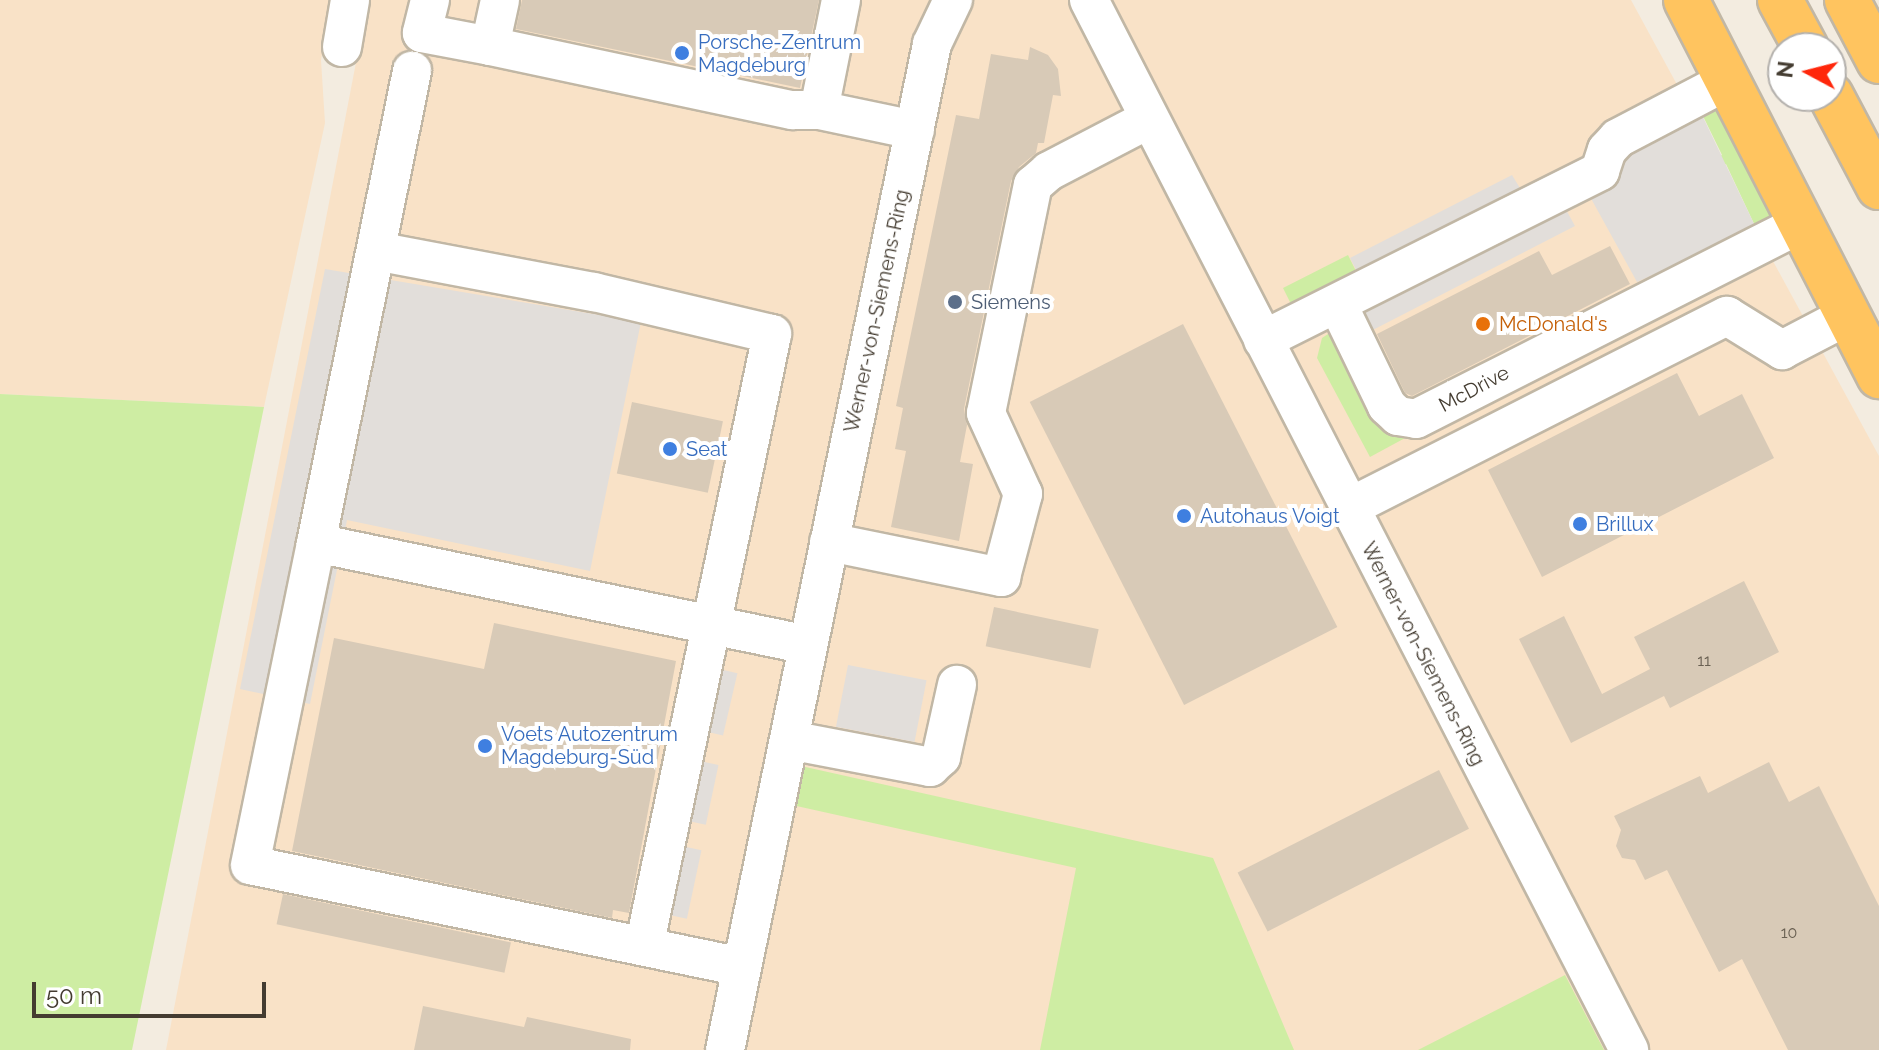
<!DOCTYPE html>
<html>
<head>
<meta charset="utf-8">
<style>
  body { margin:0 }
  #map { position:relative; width:1879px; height:1050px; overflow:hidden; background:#f3ece0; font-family:Raleway,sans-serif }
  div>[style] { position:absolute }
  .commercial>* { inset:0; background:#f9e2c7 }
  .green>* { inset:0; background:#ceeda3 }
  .parking>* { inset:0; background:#e2deda; transform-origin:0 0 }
  .building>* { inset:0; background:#d8cab7; transform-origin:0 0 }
  .roads { filter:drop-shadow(2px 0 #c1b7a5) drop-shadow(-2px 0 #c1b7a5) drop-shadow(0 2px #c1b7a5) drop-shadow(0 -2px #c1b7a5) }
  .minor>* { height:38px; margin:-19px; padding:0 19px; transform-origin:19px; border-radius:19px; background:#fff }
  .highway>* { height:44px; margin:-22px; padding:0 22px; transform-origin:22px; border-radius:22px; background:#ffc45f }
  .dots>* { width:22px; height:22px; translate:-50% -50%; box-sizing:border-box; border:4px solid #fff; border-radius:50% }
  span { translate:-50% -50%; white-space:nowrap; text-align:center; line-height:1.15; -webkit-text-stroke:8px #fff; paint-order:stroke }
  .number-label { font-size:16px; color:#696052 }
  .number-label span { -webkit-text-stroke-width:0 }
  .shop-label { font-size:20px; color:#366cbe }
  .left { translate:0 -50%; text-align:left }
  .service-label { font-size:20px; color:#4e5e75 }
  .street-label { font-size:20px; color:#443c31 }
  .food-label { font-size:20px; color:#c56008 }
  .north { position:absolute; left:1767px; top:32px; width:80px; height:80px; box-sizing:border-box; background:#fff; border:2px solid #b4b1ad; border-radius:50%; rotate:277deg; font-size:22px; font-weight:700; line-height:32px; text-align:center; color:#443c31 }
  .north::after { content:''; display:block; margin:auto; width:28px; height:36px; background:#ff270b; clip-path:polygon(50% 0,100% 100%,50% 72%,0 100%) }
  .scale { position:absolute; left:32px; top:982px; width:234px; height:36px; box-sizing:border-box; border:4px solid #443c31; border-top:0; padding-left:10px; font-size:24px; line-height:28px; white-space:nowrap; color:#443c31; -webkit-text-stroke:6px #fff; paint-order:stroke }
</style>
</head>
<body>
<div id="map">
  <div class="commercial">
    <i style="clip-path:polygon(0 0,332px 0,321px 60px,325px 123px,264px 407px,0 394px)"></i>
    <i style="clip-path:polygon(368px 0,1631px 0,1879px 456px,1879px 1050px,166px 1050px)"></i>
  </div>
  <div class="green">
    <i style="clip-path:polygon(1719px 97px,1783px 222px,1756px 228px,1726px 164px,1705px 175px,1700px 167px,1722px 155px,1702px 114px)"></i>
    <i style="clip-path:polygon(1348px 255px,1360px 279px,1335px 281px,1293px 308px,1283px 288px)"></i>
    <i style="clip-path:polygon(1337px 328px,1418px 431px,1370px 457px,1317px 358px,1322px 338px)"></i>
    <i style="clip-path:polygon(0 394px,264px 407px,132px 1050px,0 1050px)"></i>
    <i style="clip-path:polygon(801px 766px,1213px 858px,1294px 1050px,1040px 1050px,1076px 868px,792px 805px)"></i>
    <i style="clip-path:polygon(1565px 975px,1604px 1050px,1418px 1050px)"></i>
  </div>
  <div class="parking">
    <i style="clip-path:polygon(1702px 115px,1756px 228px,1637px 282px,1588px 193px,1564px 206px,1575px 226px,1365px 334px,1354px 312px,1373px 303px,1350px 258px,1512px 175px,1532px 208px)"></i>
    <i style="clip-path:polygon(325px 269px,641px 322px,590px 571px,347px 520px,310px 704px,240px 689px)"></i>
    <i style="left:848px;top:665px;width:80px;height:63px;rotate:11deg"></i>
    <i style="left:715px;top:668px;width:23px;height:64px;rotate:13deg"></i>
    <i style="left:695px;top:760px;width:24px;height:61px;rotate:12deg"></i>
    <i style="left:677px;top:845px;width:25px;height:70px;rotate:12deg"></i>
  </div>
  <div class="building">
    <i style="clip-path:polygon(522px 0,819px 0,800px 88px,516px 29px)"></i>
    <i style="clip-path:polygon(1030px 47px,1048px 55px,1058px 69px,1061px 96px,1053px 95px,1044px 143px,1038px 143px,1036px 153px,1019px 167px,1011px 181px,964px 409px,967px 425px,960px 462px,973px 464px,959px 541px,891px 527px,906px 451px,895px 449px,903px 408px,896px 406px,956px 115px,979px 119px,991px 54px,1028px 60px)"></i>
    <i style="clip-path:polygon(1610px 246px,1630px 284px,1412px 396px,1405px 393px,1377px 334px,1539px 251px,1552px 275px)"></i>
    <i style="left:1183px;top:324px;width:340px;height:172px;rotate:63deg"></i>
    <i style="clip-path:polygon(1677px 373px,1699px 416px,1742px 394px,1774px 458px,1542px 577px,1488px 470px)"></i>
    <i style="left:632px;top:402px;width:93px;height:73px;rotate:12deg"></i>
    <i style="clip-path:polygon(1744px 581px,1779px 652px,1670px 708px,1664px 696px,1571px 743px,1519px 639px,1564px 616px,1602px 694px,1650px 669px,1634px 637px)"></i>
    <i style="left:994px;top:607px;width:107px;height:40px;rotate:12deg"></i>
    <i style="clip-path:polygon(494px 623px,676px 661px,629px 913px,613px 910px,612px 918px,292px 851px,334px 638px,484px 669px)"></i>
    <i style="clip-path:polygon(1769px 762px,1789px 802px,1819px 786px,1879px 906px,1879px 1050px,1788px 1050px,1742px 959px,1719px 972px,1667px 870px,1645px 880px,1635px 860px,1622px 858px,1616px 846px,1621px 830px,1614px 816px,1700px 776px,1708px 793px)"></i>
    <i style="left:1439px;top:770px;width:66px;height:226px;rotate:63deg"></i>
    <i style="left:283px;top:894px;width:233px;height:31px;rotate:12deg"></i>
    <i style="clip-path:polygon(423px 1006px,524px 1027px,527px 1017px,631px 1039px,630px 1050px,414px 1050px)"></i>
  </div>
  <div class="roads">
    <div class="minor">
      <i style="left:430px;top:0;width:34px;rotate:104deg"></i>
      <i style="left:422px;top:33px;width:69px;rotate:10.8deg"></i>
      <i style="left:490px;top:46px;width:47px;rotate:-77.7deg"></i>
      <i style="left:841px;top:0;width:112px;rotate:101.3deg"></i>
      <i style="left:819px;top:110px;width:98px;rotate:11.8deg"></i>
      <i style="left:1089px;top:0;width:1181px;rotate:62.78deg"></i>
      <i style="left:490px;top:46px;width:309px;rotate:12deg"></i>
      <i style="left:792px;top:110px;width:27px"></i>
      <i style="left:342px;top:47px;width:48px;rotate:-80.3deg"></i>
      <i style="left:376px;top:251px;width:222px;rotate:10.7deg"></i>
      <i style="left:594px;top:292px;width:183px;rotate:13.3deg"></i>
      <i style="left:772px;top:334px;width:626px;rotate:101.79deg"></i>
      <i style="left:1338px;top:305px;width:112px;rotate:64.1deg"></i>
      <i style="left:1387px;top:406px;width:15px;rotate:42deg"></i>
      <i style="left:1398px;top:416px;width:18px;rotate:9deg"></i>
      <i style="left:1416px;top:419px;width:433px;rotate:-26.9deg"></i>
      <i style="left:1263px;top:340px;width:377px;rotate:-26.6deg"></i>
      <i style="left:1600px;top:171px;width:22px;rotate:-72deg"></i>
      <i style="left:1607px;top:150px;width:16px;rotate:-47deg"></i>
      <i style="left:1618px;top:138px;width:125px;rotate:-27.6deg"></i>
      <i style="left:1348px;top:508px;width:425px;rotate:-26.9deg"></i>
      <i style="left:1727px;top:316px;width:65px;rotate:31.7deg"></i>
      <i style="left:1782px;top:350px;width:76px;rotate:-27.6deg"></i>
      <i style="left:829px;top:542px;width:176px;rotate:11.5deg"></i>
      <i style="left:1001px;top:577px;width:86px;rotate:-75.2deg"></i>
      <i style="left:1023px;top:494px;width:89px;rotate:-114.6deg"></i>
      <i style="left:986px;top:413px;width:233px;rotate:-78.4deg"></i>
      <i style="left:1033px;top:185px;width:21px;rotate:-41deg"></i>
      <i style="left:1049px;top:171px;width:113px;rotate:-27.5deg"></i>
      <i style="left:316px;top:543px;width:482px;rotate:-78.5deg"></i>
      <i style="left:789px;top:740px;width:144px;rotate:10.8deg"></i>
      <i style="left:930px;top:767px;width:15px;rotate:-42deg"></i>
      <i style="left:941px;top:757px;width:74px;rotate:-77.5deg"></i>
      <i style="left:742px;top:967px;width:502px;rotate:-168.29deg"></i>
      <i style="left:250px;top:865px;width:329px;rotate:-78.4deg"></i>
      <i style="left:316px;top:543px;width:502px;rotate:11.71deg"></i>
      <i style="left:725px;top:1050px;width:1027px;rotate:-78.37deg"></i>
      <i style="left:932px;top:44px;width:49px;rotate:-64.5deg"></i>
    </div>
    <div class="highway">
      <i style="left:1686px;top:0;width:423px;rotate:62.8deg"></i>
      <i style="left:1780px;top:0;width:55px;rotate:61.6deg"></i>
      <i style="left:1847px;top:0;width:69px;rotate:62.3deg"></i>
      <i style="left:1831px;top:96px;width:103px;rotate:62.2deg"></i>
    </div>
  </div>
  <div class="dots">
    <i style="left:682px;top:53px;background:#3f7fe0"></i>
    <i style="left:955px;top:302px;background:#5c6f8a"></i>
    <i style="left:1483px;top:324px;background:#e8710a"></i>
    <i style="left:670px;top:449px;background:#3f7fe0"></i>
    <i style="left:1184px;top:516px;background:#3f7fe0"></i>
    <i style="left:1580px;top:524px;background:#3f7fe0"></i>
    <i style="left:485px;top:746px;background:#3f7fe0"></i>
  </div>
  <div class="number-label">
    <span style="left:1704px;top:661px">11</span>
    <span style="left:1789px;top:933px">10</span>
  </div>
  <div class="shop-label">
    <span class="left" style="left:698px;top:54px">Porsche-Zentrum<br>Magdeburg</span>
    <span class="left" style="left:686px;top:449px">Seat</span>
    <span class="left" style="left:1200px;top:516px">Autohaus Voigt</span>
    <span class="left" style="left:1596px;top:524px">Brillux</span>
    <span class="left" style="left:501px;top:746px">Voets Autozentrum<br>Magdeburg-Süd</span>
  </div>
  <div class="service-label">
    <span class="left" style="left:971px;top:302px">Siemens</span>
  </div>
  <div class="street-label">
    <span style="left:877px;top:311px;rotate:-78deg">Werner-von-Siemens-Ring</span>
    <span style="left:1474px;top:389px;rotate:-28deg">McDrive</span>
    <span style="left:1423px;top:654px;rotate:63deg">Werner-von-Siemens-Ring</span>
  </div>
  <div class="food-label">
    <span class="left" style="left:1499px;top:324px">McDonald's</span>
  </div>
  <div class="north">N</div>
  <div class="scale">50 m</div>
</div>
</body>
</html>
